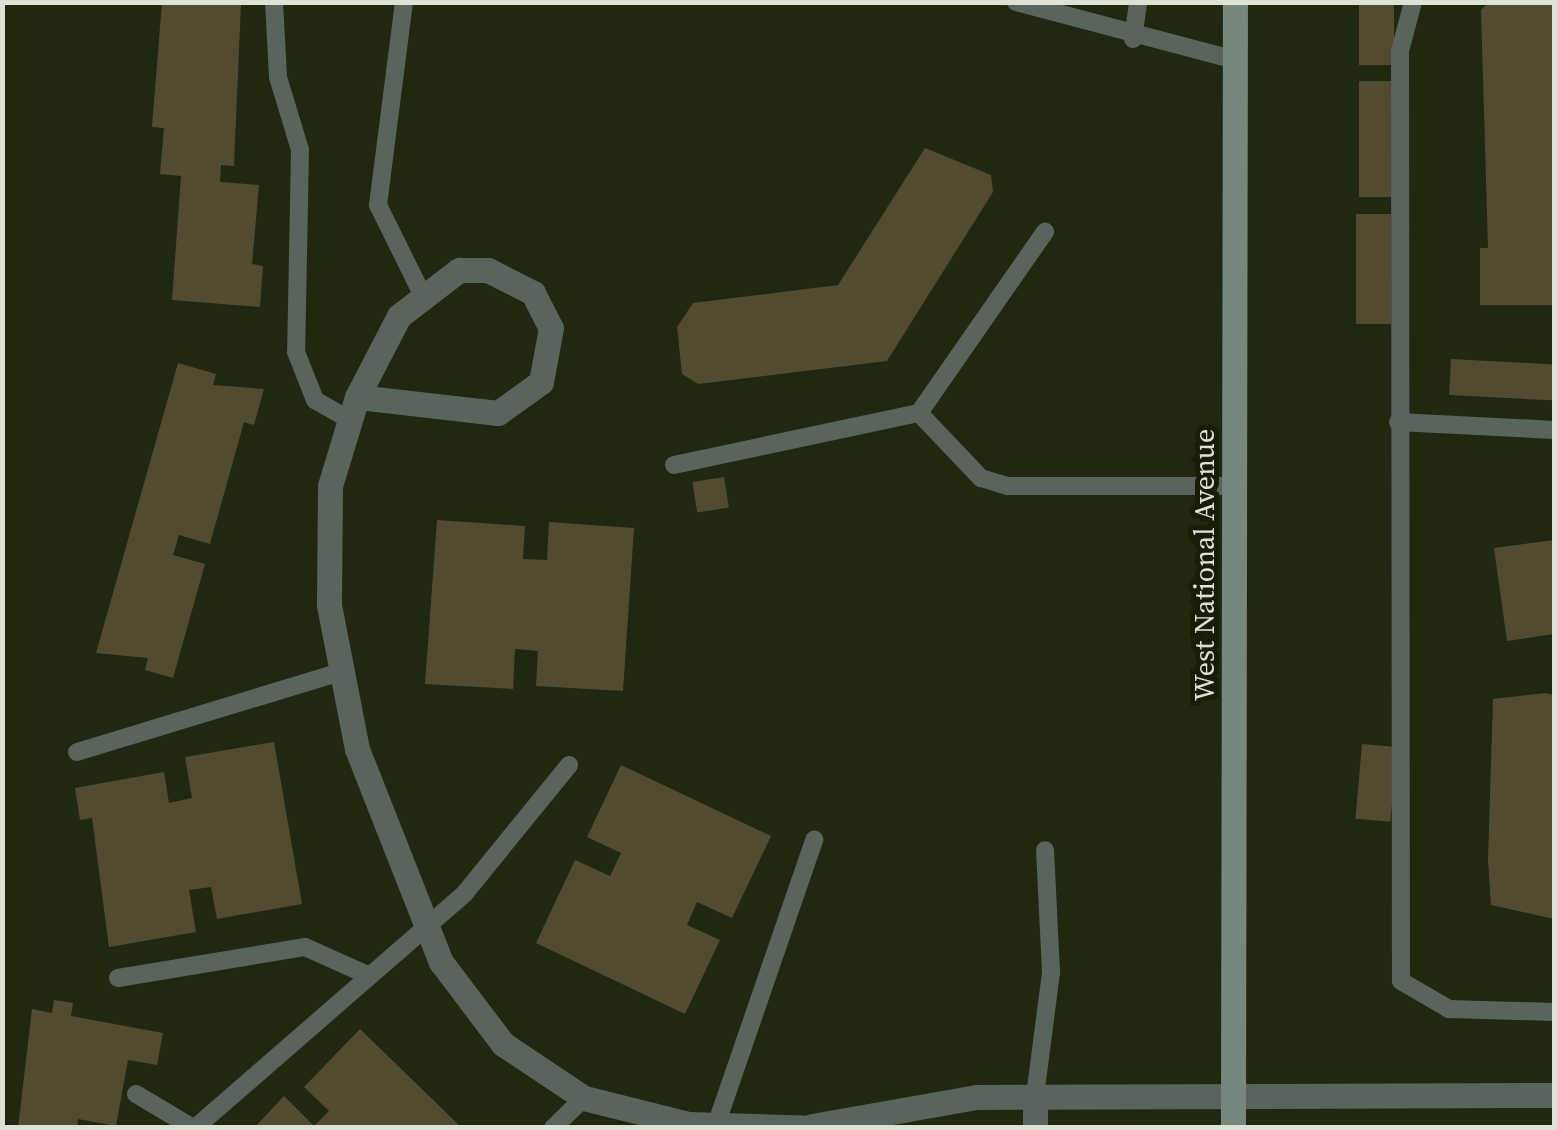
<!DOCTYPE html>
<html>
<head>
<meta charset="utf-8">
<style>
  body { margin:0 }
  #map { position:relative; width:1557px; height:1130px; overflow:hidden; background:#202811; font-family:"Source Serif 4",serif }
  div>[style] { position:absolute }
  .building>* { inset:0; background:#534b31; transform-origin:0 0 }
  .service>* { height:18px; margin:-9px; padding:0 9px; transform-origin:9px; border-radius:9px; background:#59645c }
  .minor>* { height:25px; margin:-12.5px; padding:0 12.5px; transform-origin:12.5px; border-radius:12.5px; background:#59645c }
  .secondary>* { height:25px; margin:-12.5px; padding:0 12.5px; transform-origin:12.5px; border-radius:12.5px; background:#76887c }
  span { translate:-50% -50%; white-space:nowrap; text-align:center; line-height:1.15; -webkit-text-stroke:10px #171e08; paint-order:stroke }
  .street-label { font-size:28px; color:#dde3d4 }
  .frame { position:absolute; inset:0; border:5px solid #dde3d4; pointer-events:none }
</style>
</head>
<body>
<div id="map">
  <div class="building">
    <i style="clip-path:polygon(162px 2px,241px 3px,234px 166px,221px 165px,220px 182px,259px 185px,252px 264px,263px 266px,260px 307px,172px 300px,181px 176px,160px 174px,164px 128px,152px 127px)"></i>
    <i style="left:1359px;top:2px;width:35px;height:63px"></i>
    <i style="clip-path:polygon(1489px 2px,1554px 2px,1554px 305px,1480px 305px,1480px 248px,1488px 248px,1481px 10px)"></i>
    <i style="left:1392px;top:81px;width:116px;height:33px;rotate:90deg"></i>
    <i style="clip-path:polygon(925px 148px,991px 175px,993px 192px,887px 361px,698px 384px,682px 374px,677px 327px,693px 303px,838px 285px)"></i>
    <i style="left:1356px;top:214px;width:35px;height:110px"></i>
    <i style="left:1451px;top:359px;width:103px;height:36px;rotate:3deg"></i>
    <i style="clip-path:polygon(178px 363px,216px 374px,213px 385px,264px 389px,254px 425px,244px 422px,210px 544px,179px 535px,173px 555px,205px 564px,173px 678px,145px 670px,148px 658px,96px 653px)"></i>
    <i style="left:724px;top:477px;width:31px;height:32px;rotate:81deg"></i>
    <i style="clip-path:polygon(437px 520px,525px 526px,523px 559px,547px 560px,549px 522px,634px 528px,623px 691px,536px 686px,538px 651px,515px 649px,513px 689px,425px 684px)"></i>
    <i style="clip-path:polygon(1554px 540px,1554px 634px,1507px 641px,1494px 548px)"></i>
    <i style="clip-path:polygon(1545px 693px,1554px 695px,1554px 919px,1491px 905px,1488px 860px,1493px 699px)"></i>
    <i style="clip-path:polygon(274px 742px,302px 904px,217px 919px,211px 887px,189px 890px,196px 932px,109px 947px,92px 818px,80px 820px,75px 788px,164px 772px,169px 803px,192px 798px,185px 757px)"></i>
    <i style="left:1362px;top:744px;width:35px;height:75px;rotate:5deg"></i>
    <i style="clip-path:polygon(621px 765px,771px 836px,732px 918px,697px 902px,687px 925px,720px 940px,685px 1014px,536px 943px,575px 860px,610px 876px,621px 853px,587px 837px)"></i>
    <i style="clip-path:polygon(54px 1000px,73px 1003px,71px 1016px,163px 1033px,157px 1065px,128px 1060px,116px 1126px,78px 1119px,77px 1128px,18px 1128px,32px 1009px,52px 1013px)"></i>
    <i style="clip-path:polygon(360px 1029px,462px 1128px,254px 1128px,284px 1096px,314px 1126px,329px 1111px,304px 1087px)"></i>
  </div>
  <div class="service">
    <i style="left:274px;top:2px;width:75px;rotate:86.9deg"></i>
    <i style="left:278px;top:77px;width:76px;rotate:73.2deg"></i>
    <i style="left:300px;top:150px;width:202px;rotate:91.1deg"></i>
    <i style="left:296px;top:352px;width:52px;rotate:68.4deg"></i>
    <i style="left:315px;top:400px;width:38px;rotate:30deg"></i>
    <i style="left:404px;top:2px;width:205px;rotate:97.3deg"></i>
    <i style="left:378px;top:205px;width:97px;rotate:63.7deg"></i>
    <i style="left:1016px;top:2px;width:227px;rotate:14.8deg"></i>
    <i style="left:1413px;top:2px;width:51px;rotate:104.9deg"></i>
    <i style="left:1400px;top:51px;width:930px;rotate:89.94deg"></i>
    <i style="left:1401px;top:981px;width:56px;rotate:30.3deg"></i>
    <i style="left:1449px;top:1009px;width:105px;rotate:1.6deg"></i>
    <i style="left:1133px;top:39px;width:37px;rotate:-82deg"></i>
    <i style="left:919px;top:413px;width:221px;rotate:-55.2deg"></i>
    <i style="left:1398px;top:422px;width:156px;rotate:2.9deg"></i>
    <i style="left:674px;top:465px;width:250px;rotate:-12deg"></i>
    <i style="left:919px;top:413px;width:90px;rotate:46.4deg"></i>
    <i style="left:981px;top:478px;width:28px;rotate:17deg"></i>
    <i style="left:1008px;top:486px;width:227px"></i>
    <i style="left:77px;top:752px;width:275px;rotate:-16.9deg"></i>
    <i style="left:118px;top:978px;width:190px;rotate:-9.4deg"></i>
    <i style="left:305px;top:947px;width:66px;rotate:24.2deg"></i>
    <i style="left:136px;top:1094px;width:66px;rotate:30.8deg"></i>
    <i style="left:1035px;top:1096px;width:125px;rotate:-82.6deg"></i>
    <i style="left:1051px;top:972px;width:122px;rotate:-92.8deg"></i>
    <i style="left:195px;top:1128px;width:358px;rotate:-41deg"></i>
    <i style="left:465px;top:893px;width:165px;rotate:-50.9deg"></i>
    <i style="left:553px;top:1128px;width:43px;rotate:-44.1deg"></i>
    <i style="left:715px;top:1128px;width:305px;rotate:-71deg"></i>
  </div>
  <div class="minor">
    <i style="left:459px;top:270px;width:29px"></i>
    <i style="left:488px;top:270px;width:51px;rotate:27.1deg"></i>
    <i style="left:533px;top:293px;width:39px;rotate:63deg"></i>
    <i style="left:551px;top:328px;width:55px;rotate:100.5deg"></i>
    <i style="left:541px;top:382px;width:53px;rotate:144.2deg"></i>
    <i style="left:498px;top:413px;width:142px;rotate:-173.5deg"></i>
    <i style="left:357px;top:397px;width:91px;rotate:-62.6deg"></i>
    <i style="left:399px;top:316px;width:76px;rotate:-37.5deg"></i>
    <i style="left:357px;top:397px;width:93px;rotate:106.9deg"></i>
    <i style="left:330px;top:486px;width:119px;rotate:90.5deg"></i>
    <i style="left:329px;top:605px;width:147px;rotate:79deg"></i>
    <i style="left:357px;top:749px;width:229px;rotate:68.5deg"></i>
    <i style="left:441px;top:962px;width:103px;rotate:52.9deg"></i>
    <i style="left:503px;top:1044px;width:97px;rotate:33.7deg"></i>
    <i style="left:584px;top:1098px;width:107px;rotate:14deg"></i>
    <i style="left:688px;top:1124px;width:129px;rotate:1.8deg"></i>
    <i style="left:1035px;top:1096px;width:32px;rotate:90deg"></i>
    <i style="left:812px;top:1126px;width:167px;rotate:-10deg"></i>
    <i style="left:976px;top:1097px;width:578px;rotate:-0.2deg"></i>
  </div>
  <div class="secondary">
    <i style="left:1233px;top:1128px;width:1126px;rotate:-89.9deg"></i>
  </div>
  <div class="street-label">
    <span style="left:1204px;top:565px;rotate:-90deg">West National Avenue</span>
  </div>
  <div class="frame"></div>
</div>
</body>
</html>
